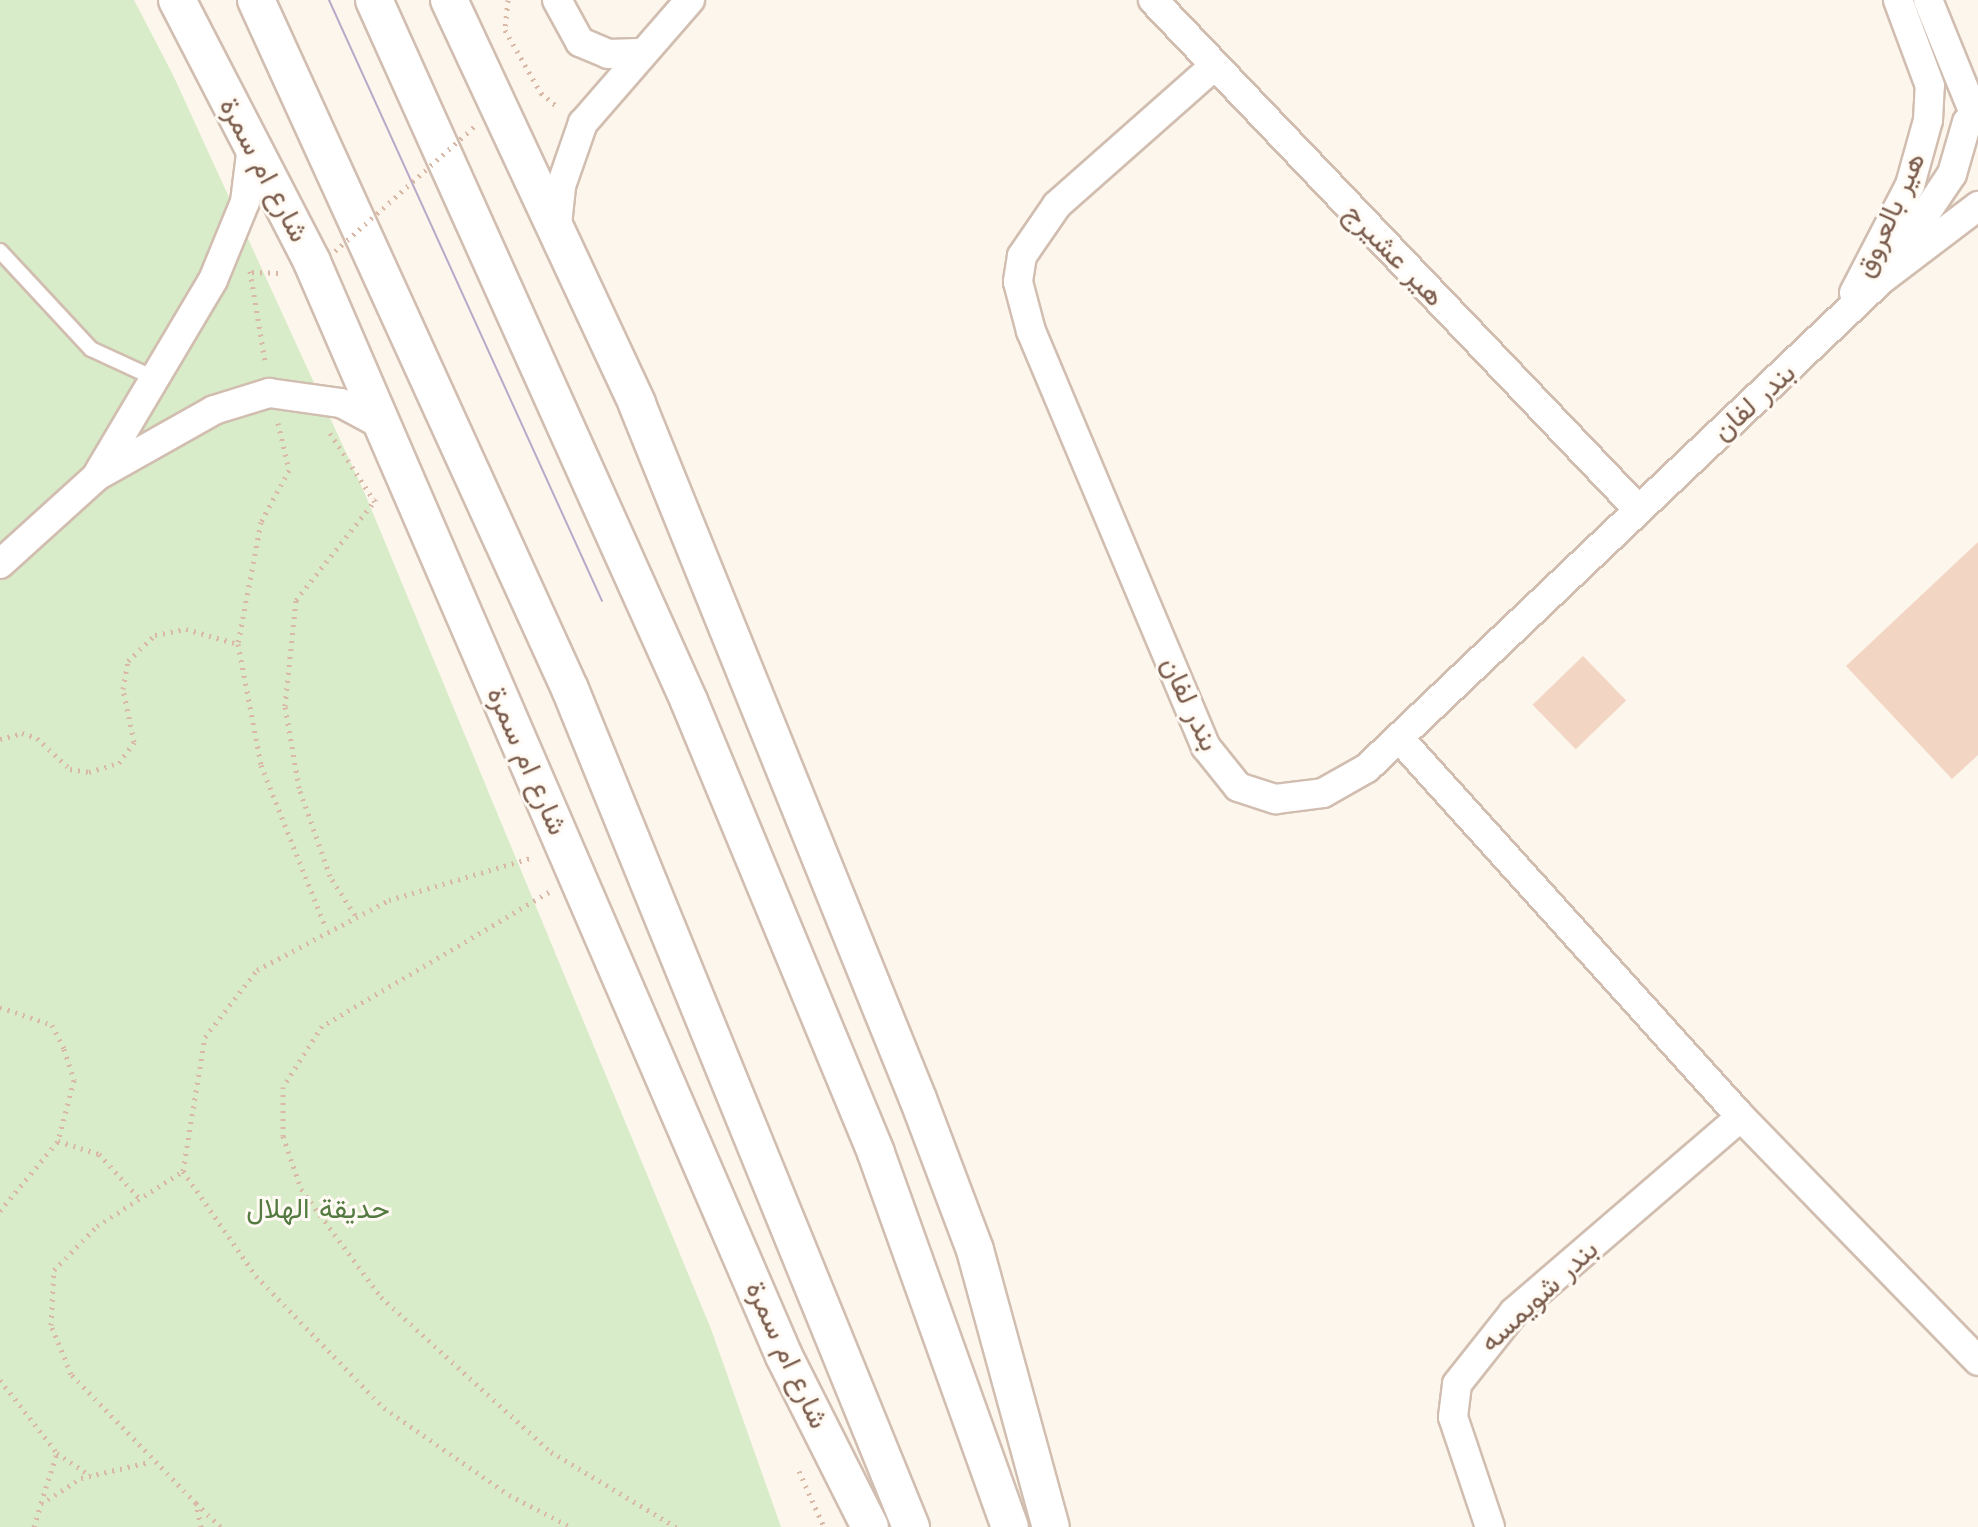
<!DOCTYPE html>
<html>
<head>
<meta charset="utf-8">
<style>
  body { margin:0 }
  #map { position:relative; width:1978px; height:1527px; overflow:hidden; background:#fdf6ec; font-family:"Work Sans",Vazirmatn,sans-serif }
  div>[style] { position:absolute }
  .green>* { inset:0; background:#d8ecc9 }
  .building>* { inset:0; background:#f3d5c3; transform-origin:0 0 }
  .path>* { height:5px; margin-top:-2.5px; transform-origin:0; background:repeating-linear-gradient(90deg,#d9b8a5 0 2px,transparent 0 8px) }
  .roads { filter:drop-shadow(2px 0 #d1beb0) drop-shadow(-2px 0 #d1beb0) drop-shadow(0 2px #d1beb0) drop-shadow(0 -2px #d1beb0) }
  .service>* { height:14px; margin:-7px; padding:0 7px; transform-origin:7px; border-radius:7px; background:#fff }
  .minor>* { height:28px; margin:-14px; padding:0 14px; transform-origin:14px; border-radius:14px; background:#fff }
  .tertiary>* { height:36px; margin:-18px; padding:0 18px; transform-origin:18px; border-radius:18px; background:#fff }
  .tram>* { height:2px; margin:-1px; padding:0 1px; transform-origin:1px; border-radius:1px; background:#b9a8c9 }
  .path-bridge>* { height:5px; margin-top:-2.5px; transform-origin:0; background:repeating-linear-gradient(90deg,#d9b8a5 0 2px,transparent 0 8px) }
  span { translate:-50% -50%; white-space:nowrap; text-align:center; line-height:1.15; -webkit-text-stroke:6px #fffaf3; paint-order:stroke }
  .street-label { font-size:28px; color:#7a5c4d }
  .park-label { font-size:28px; color:#537a41 }
</style>
</head>
<body>
<div id="map">
  <div class="green">
    <i style="clip-path:polygon(0 0,134px 0,173px 75px,365px 494px,711px 1329px,781px 1527px,0 1527px)"></i>
  </div>
  <div class="building">
    <i style="clip-path:polygon(1978px 542px,1978px 755px,1952px 779px,1846px 666px)"></i>
    <i style="left:1583px;top:656px;width:62px;height:70px;rotate:46deg"></i>
  </div>
  <div class="path">
    <i style="left:508px;top:0;width:30px;rotate:96deg"></i>
    <i style="left:505px;top:30px;width:73px;rotate:60.3deg"></i>
    <i style="left:541px;top:93px;width:23px;rotate:40deg"></i>
    <i style="left:250px;top:271px;width:92px;rotate:80.6deg"></i>
    <i style="left:252px;top:272px;width:28px;rotate:2deg"></i>
    <i style="left:278px;top:423px;width:48px;rotate:76.8deg"></i>
    <i style="left:289px;top:470px;width:59px;rotate:118.3deg"></i>
    <i style="left:261px;top:522px;width:124px;rotate:100.7deg"></i>
    <i style="left:238px;top:644px;width:123px;rotate:79.2deg"></i>
    <i style="left:261px;top:765px;width:175px;rotate:68.3deg"></i>
    <i style="left:330px;top:433px;width:82px;rotate:56.9deg"></i>
    <i style="left:0;top:739px;width:23px;rotate:-15deg"></i>
    <i style="left:22px;top:733px;width:16px;rotate:18deg"></i>
    <i style="left:37px;top:738px;width:45px;rotate:43.2deg"></i>
    <i style="left:70px;top:769px;width:19px;rotate:9deg"></i>
    <i style="left:89px;top:772px;width:31px;rotate:-17deg"></i>
    <i style="left:119px;top:763px;width:26px;rotate:-54deg"></i>
    <i style="left:134px;top:742px;width:54px;rotate:-101.7deg"></i>
    <i style="left:123px;top:689px;width:28px;rotate:-80deg"></i>
    <i style="left:128px;top:661px;width:37px;rotate:-44deg"></i>
    <i style="left:155px;top:635px;width:32px;rotate:-11deg"></i>
    <i style="left:186px;top:629px;width:54px;rotate:16.1deg"></i>
    <i style="left:549px;top:892px;width:264px;rotate:149.4deg"></i>
    <i style="left:322px;top:1026px;width:72px;rotate:122.6deg"></i>
    <i style="left:283px;top:1087px;width:49px;rotate:90deg"></i>
    <i style="left:283px;top:1136px;width:56px;rotate:71.2deg"></i>
    <i style="left:301px;top:1189px;width:134px;rotate:53.5deg"></i>
    <i style="left:381px;top:1297px;width:230px;rotate:42.4deg"></i>
    <i style="left:551px;top:1452px;width:146px;rotate:31deg"></i>
    <i style="left:355px;top:915px;width:46px;rotate:-122.7deg"></i>
    <i style="left:330px;top:876px;width:93px;rotate:-109.4deg"></i>
    <i style="left:299px;top:788px;width:83px;rotate:-99.7deg"></i>
    <i style="left:285px;top:706px;width:107px;rotate:-84.1deg"></i>
    <i style="left:296px;top:600px;width:129px;rotate:-51.6deg"></i>
    <i style="left:0;top:1007px;width:55px;rotate:19.1deg"></i>
    <i style="left:52px;top:1025px;width:27px;rotate:63deg"></i>
    <i style="left:64px;top:1049px;width:33px;rotate:72deg"></i>
    <i style="left:74px;top:1080px;width:63px;rotate:104.7deg"></i>
    <i style="left:183px;top:1171px;width:128px;rotate:55.2deg"></i>
    <i style="left:256px;top:1276px;width:184px;rotate:45.9deg"></i>
    <i style="left:384px;top:1408px;width:152px;rotate:34.8deg"></i>
    <i style="left:509px;top:1495px;width:70px;rotate:27.3deg"></i>
    <i style="left:0;top:1211px;width:91px;rotate:-50.4deg"></i>
    <i style="left:58px;top:1141px;width:43px;rotate:17.6deg"></i>
    <i style="left:99px;top:1154px;width:61px;rotate:47.7deg"></i>
    <i style="left:0;top:1380px;width:93px;rotate:52deg"></i>
    <i style="left:57px;top:1453px;width:41px;rotate:34.1deg"></i>
    <i style="left:799px;top:1471px;width:61px;rotate:65.9deg"></i>
    <i style="left:41px;top:1503px;width:52px;rotate:-72.3deg"></i>
    <i style="left:196px;top:1503px;width:35px;rotate:44deg"></i>
    <i style="left:34px;top:1527px;width:24px;rotate:-73deg"></i>
    <i style="left:41px;top:1504px;width:48px;rotate:-33deg"></i>
    <i style="left:81px;top:1478px;width:70px;rotate:-13.2deg"></i>
    <i style="left:201px;top:1527px;width:25px;rotate:-102deg"></i>
    <i style="left:196px;top:1503px;width:180px;rotate:-134.1deg"></i>
    <i style="left:71px;top:1374px;width:53px;rotate:-112.2deg"></i>
    <i style="left:51px;top:1325px;width:55px;rotate:-86.9deg"></i>
    <i style="left:54px;top:1270px;width:62px;rotate:-45.7deg"></i>
    <i style="left:97px;top:1226px;width:102px;rotate:-32.6deg"></i>
    <i style="left:183px;top:1171px;width:136px;rotate:-80.7deg"></i>
    <i style="left:205px;top:1037px;width:85px;rotate:-52.2deg"></i>
    <i style="left:257px;top:970px;width:149px;rotate:-27.9deg"></i>
    <i style="left:389px;top:900px;width:148px;rotate:-16.5deg"></i>
  </div>
  <div class="roads">
    <div class="service">
      <i style="left:0;top:251px;width:134px;rotate:47.1deg"></i>
      <i style="left:91px;top:349px;width:72px;rotate:24.8deg"></i>
    </div>
    <div class="minor">
      <i style="left:557px;top:0;width:48px;rotate:61.3deg"></i>
      <i style="left:580px;top:42px;width:30px;rotate:23deg"></i>
      <i style="left:608px;top:54px;width:31px;rotate:-2deg"></i>
      <i style="left:1153px;top:0;width:702px;rotate:46.39deg"></i>
      <i style="left:1928px;top:0;width:114px;rotate:67.9deg"></i>
      <i style="left:1213px;top:67px;width:208px;rotate:138.5deg"></i>
      <i style="left:1057px;top:205px;width:62px;rotate:124.5deg"></i>
      <i style="left:1022px;top:256px;width:26px;rotate:99deg"></i>
      <i style="left:1018px;top:282px;width:51px;rotate:75.1deg"></i>
      <i style="left:1031px;top:331px;width:451px;rotate:67.2deg"></i>
      <i style="left:1206px;top:747px;width:51px;rotate:51.3deg"></i>
      <i style="left:1238px;top:787px;width:40px;rotate:18deg"></i>
      <i style="left:1276px;top:799px;width:47px;rotate:-7.3deg"></i>
      <i style="left:1323px;top:793px;width:51px;rotate:-29.6deg"></i>
      <i style="left:1367px;top:768px;width:710px;rotate:-43.52deg"></i>
      <i style="left:1882px;top:279px;width:121px;rotate:-37.2deg"></i>
      <i style="left:557px;top:225px;width:39px;rotate:-84deg"></i>
      <i style="left:561px;top:186px;width:67px;rotate:-70.8deg"></i>
      <i style="left:583px;top:123px;width:163px;rotate:-49deg"></i>
      <i style="left:1889px;top:268px;width:113px;rotate:-56.2deg"></i>
      <i style="left:1952px;top:174px;width:54px;rotate:-73.9deg"></i>
      <i style="left:1854px;top:293px;width:122px;rotate:-62.6deg"></i>
      <i style="left:1910px;top:185px;width:67px;rotate:-74.5deg"></i>
      <i style="left:1928px;top:120px;width:34px;rotate:-87deg"></i>
      <i style="left:1930px;top:86px;width:92px;rotate:-110.4deg"></i>
      <i style="left:99px;top:472px;width:223px;rotate:-59.3deg"></i>
      <i style="left:213px;top:280px;width:84px;rotate:-67.7deg"></i>
      <i style="left:245px;top:202px;width:48px;rotate:-82.9deg"></i>
      <i style="left:0;top:564px;width:131px;rotate:-42.2deg"></i>
      <i style="left:97px;top:476px;width:134px;rotate:-29.4deg"></i>
      <i style="left:214px;top:410px;width:58px;rotate:-17.2deg"></i>
      <i style="left:269px;top:393px;width:73px;rotate:7.9deg"></i>
      <i style="left:341px;top:403px;width:38px;rotate:28deg"></i>
      <i style="left:1399px;top:738px;width:510px;rotate:47.94deg"></i>
      <i style="left:1741px;top:1117px;width:340px;rotate:45.8deg"></i>
      <i style="left:1490px;top:1527px;width:116px;rotate:-108.6deg"></i>
      <i style="left:1453px;top:1417px;width:33px;rotate:-83deg"></i>
      <i style="left:1457px;top:1384px;width:92px;rotate:-51.6deg"></i>
      <i style="left:1514px;top:1312px;width:299px;rotate:-40.7deg"></i>
    </div>
    <div class="tertiary">
      <i style="left:177px;top:0;width:295px;rotate:62.7deg"></i>
      <i style="left:312px;top:262px;width:1191px;rotate:66.66deg"></i>
      <i style="left:784px;top:1356px;width:191px;rotate:63.3deg"></i>
      <i style="left:256px;top:0;width:757px;rotate:65.5deg"></i>
      <i style="left:570px;top:689px;width:905px;rotate:67.86deg"></i>
      <i style="left:374px;top:0;width:769px;rotate:65.8deg"></i>
      <i style="left:689px;top:701px;width:489px;rotate:67.5deg"></i>
      <i style="left:876px;top:1153px;width:397px;rotate:70.3deg"></i>
      <i style="left:449px;top:0;width:446px;rotate:65deg"></i>
      <i style="left:637px;top:404px;width:750px;rotate:67.99deg"></i>
      <i style="left:918px;top:1099px;width:161px;rotate:69.3deg"></i>
      <i style="left:975px;top:1250px;width:287px;rotate:74.7deg"></i>
    </div>
  </div>
  <div class="tram">
    <i style="left:329px;top:0;width:660px;rotate:65.57deg"></i>
  </div>
  <div class="path-bridge">
    <i style="left:335px;top:251px;width:192px;rotate:-41.8deg"></i>
  </div>
  <div class="street-label">
    <span style="left:264px;top:170px;rotate:62deg">شارع ام سمرة</span>
    <span style="left:1890px;top:215px;rotate:-66deg">هير بالعروق</span>
    <span style="left:1394px;top:255px;rotate:46deg">هير عشيرج</span>
    <span style="left:1754px;top:402px;rotate:-42deg">بندر لفان</span>
    <span style="left:1190px;top:704px;rotate:65deg">بندر لفان</span>
    <span style="left:527px;top:761px;rotate:66deg">شارع ام سمرة</span>
    <span style="left:1539px;top:1296px;rotate:-43deg">بندر شويمسه</span>
    <span style="left:787px;top:1355px;rotate:65deg">شارع ام سمرة</span>
  </div>
  <div class="park-label">
    <span style="left:318px;top:1209px">حديقة الهلال</span>
  </div>
</div>
</body>
</html>
